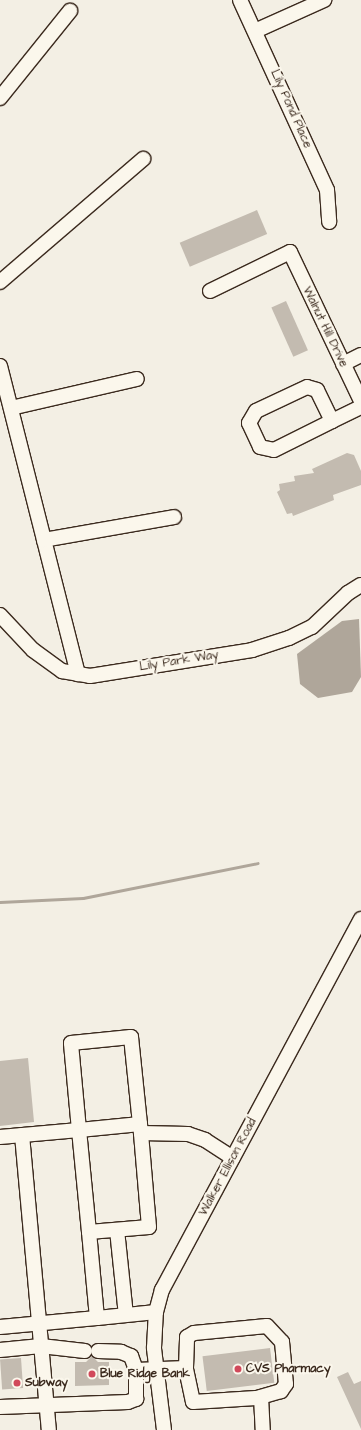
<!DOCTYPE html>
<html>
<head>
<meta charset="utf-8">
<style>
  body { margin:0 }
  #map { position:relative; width:361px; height:1430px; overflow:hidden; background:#f3efe4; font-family:"Architects Daughter",sans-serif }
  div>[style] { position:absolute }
  .water>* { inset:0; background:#afa69a }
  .stream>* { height:3px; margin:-1.5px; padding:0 1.5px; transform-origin:1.5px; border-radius:1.5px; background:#afa69a }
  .building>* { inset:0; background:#c3bbb0; transform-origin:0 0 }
  .roads { filter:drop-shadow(1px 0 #3b2a1e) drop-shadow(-1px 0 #3b2a1e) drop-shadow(0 1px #3b2a1e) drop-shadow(0 -1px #3b2a1e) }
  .minor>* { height:14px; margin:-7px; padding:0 7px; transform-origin:7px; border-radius:7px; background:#fbf7ec }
  .dots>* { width:11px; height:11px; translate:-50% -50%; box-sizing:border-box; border:2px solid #fbf7ec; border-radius:50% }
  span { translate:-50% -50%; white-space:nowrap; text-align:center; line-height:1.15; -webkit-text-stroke:4px #fbf7ec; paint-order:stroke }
  .street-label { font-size:12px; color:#3b2a1e }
  .poi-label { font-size:12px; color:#3b2a1e; font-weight:700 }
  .left { translate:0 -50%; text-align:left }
</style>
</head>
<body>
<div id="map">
  <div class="water">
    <i style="clip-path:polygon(359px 619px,361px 677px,352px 692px,318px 698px,300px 684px,297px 654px,342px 621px)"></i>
  </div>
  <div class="stream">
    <i style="left:0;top:902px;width:83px;rotate:-2.8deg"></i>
    <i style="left:83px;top:898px;width:178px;rotate:-11.3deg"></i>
  </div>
  <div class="building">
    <i style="left:257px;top:210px;width:26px;height:84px;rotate:67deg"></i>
    <i style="left:286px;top:301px;width:54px;height:16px;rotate:66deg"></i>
    <i style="clip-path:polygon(347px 453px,354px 455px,361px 471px,361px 485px,333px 495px,334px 500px,293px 516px,292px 513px,287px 514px,277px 492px,280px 490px,279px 484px,295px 481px,294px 476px,314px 473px,312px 469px)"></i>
    <i style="clip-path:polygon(28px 1058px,34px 1122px,0 1126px,0 1061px)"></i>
    <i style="left:270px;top:1348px;width:35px;height:68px;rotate:83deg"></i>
    <i style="clip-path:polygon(92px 1356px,98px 1362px,109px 1362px,109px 1385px,75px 1386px,75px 1362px,86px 1362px)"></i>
    <i style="left:21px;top:1358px;width:30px;height:21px;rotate:86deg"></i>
    <i style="clip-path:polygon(348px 1372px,354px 1384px,361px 1381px,361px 1429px,337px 1377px)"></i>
  </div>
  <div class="roads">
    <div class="minor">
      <i style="left:240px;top:0;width:209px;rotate:65.4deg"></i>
      <i style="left:327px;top:190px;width:32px;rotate:86deg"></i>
      <i style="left:255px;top:31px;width:76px;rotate:-24.2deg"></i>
      <i style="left:0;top:98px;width:112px;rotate:-51.2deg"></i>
      <i style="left:0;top:282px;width:189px;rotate:-40.7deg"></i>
      <i style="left:210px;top:291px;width:89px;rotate:-26deg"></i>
      <i style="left:290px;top:252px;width:165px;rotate:64.5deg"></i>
      <i style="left:343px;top:364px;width:20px;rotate:-27deg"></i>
      <i style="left:0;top:366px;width:318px;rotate:75.8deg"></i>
      <i style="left:11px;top:408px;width:129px;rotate:-13deg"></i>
      <i style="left:332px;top:421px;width:34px;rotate:-116deg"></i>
      <i style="left:317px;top:390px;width:10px;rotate:-163deg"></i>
      <i style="left:307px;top:387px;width:56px;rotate:154.8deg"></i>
      <i style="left:256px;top:411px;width:14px;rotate:120deg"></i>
      <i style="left:249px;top:423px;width:26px;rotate:65deg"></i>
      <i style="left:260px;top:447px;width:14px;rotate:12deg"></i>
      <i style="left:274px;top:450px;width:65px;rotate:-26.6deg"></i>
      <i style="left:332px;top:421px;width:32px;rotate:-26deg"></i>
      <i style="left:44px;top:540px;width:132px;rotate:-10deg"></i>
      <i style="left:0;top:615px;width:48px;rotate:46.7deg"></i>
      <i style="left:33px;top:650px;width:36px;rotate:36deg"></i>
      <i style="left:62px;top:671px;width:28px;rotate:10deg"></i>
      <i style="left:90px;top:676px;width:164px;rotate:-9.1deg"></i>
      <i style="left:252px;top:650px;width:39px;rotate:-18deg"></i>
      <i style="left:289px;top:638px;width:25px;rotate:-26deg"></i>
      <i style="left:312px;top:627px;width:50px;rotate:-43.4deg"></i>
      <i style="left:348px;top:593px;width:15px;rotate:-32deg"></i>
      <i style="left:140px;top:1124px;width:61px;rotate:174.4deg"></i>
      <i style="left:79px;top:1130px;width:87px;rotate:-95.3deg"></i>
      <i style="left:71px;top:1043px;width:60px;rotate:-5.7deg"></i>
      <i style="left:131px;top:1037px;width:97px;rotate:84.1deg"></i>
      <i style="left:22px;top:1135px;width:296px;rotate:84.8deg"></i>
      <i style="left:0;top:1137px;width:79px;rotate:-5.1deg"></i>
      <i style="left:79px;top:1130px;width:102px;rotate:84.4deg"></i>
      <i style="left:117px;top:1230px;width:85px;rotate:84deg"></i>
      <i style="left:156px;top:1312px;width:59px;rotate:174.2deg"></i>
      <i style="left:97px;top:1318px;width:86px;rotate:-95.3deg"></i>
      <i style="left:89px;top:1232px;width:60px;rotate:-4.8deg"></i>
      <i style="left:149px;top:1227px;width:94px;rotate:-94.9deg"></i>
      <i style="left:141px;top:1133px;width:47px;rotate:1.2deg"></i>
      <i style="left:188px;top:1134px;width:18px;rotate:19deg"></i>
      <i style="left:205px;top:1140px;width:33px;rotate:33deg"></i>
      <i style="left:0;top:1327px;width:97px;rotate:-5.3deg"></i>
      <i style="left:0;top:1350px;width:41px;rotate:-5.6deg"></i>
      <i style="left:41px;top:1346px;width:44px;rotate:6.5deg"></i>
      <i style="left:98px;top:1351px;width:23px;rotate:2deg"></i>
      <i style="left:121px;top:1352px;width:11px;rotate:22deg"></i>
      <i style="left:131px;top:1356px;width:15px;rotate:70deg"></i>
      <i style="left:261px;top:1397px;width:33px;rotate:87deg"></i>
      <i style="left:0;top:1407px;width:128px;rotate:-2.2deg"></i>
      <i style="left:128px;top:1402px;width:9px;rotate:-21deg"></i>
      <i style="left:136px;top:1399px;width:29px;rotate:-90deg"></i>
      <i style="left:136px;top:1370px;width:50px;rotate:-2.3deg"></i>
      <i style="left:186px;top:1368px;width:31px;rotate:-88deg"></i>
      <i style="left:187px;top:1337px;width:8px;rotate:-30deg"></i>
      <i style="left:194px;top:1333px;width:73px;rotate:-5.5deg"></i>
      <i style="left:267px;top:1326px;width:22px;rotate:47deg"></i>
      <i style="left:282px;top:1342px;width:42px;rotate:84.6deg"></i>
      <i style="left:286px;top:1384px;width:9px;rotate:126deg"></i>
      <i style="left:281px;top:1391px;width:26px;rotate:164deg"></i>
      <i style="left:256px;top:1398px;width:63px;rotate:176.4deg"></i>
      <i style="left:193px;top:1402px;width:35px;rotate:-102deg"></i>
      <i style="left:164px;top:1430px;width:83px;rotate:-97deg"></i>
      <i style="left:154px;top:1348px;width:36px;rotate:-87deg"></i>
      <i style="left:156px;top:1312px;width:23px;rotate:-75deg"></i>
      <i style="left:162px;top:1290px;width:421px;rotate:-61.8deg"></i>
    </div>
  </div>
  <div class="dots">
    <i style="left:238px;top:1369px;background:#d1495b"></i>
    <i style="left:92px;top:1374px;background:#d1495b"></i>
    <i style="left:17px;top:1383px;background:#d1495b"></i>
  </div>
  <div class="street-label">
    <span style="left:291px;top:109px;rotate:66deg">Lily Pond Place</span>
    <span style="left:325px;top:327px;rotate:64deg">Walnut Hill Drive</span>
    <span style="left:179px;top:661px;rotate:-9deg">Lily Park Way</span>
    <span style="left:228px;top:1167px;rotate:-62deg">Walker Ellison Road</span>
  </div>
  <div class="poi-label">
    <span class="left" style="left:246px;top:1369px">CVS Pharmacy</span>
    <span class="left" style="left:100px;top:1374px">Blue Ridge Bank</span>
    <span class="left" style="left:25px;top:1383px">Subway</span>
  </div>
</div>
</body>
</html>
